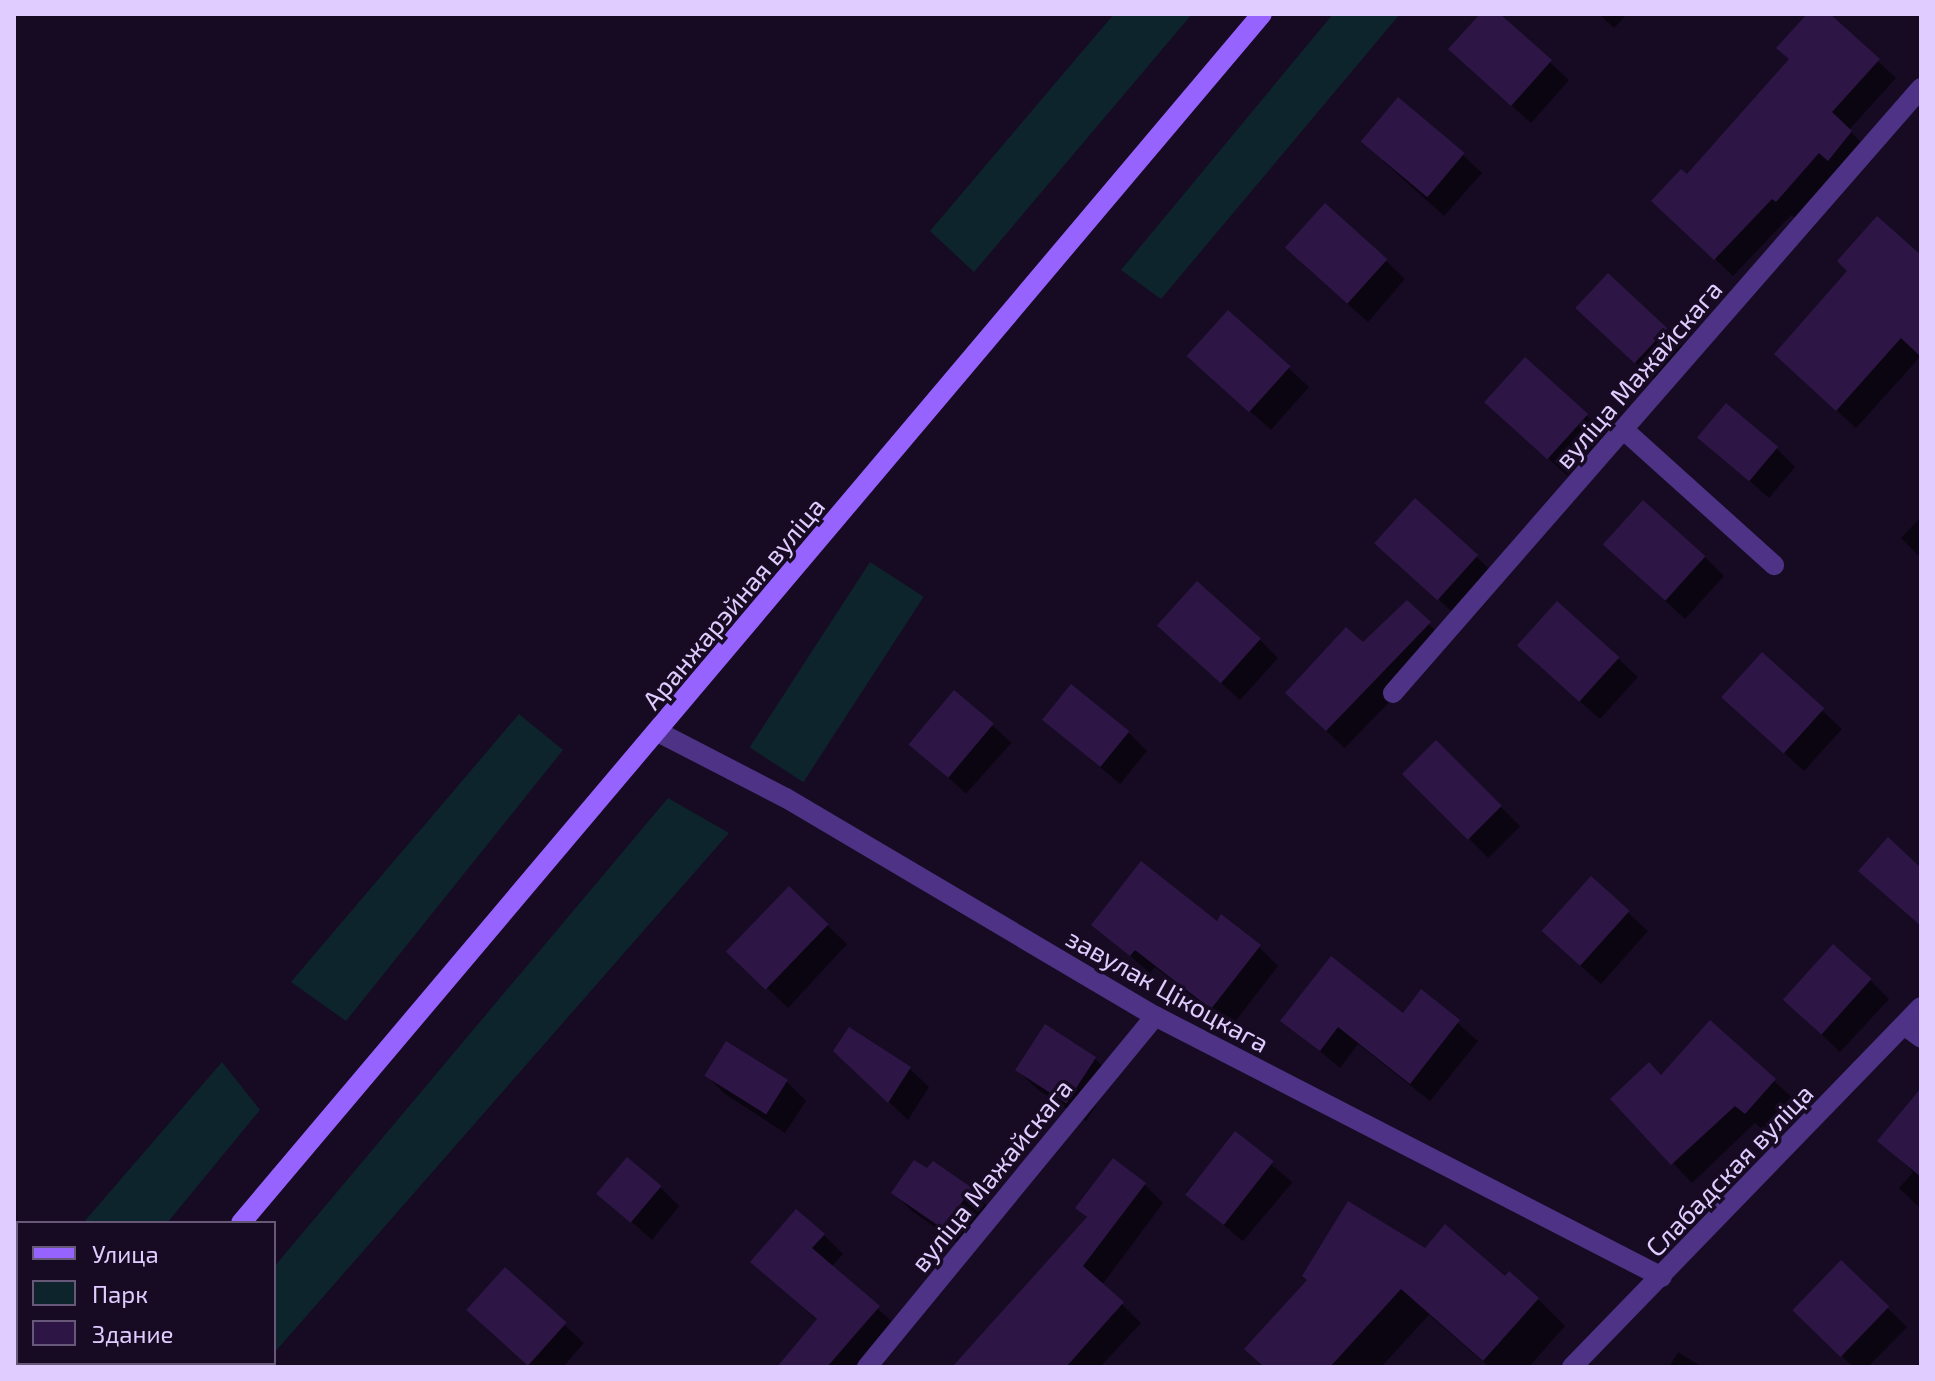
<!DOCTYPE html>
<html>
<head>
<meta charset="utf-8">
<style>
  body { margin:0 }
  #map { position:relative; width:1935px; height:1381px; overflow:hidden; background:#160b22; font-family:"Exo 2",sans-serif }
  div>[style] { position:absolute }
  .green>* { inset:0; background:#0e242c; transform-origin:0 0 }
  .shadow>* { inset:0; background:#0007; transform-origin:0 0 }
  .building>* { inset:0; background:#2d1645; transform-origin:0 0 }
  .service>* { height:20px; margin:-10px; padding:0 10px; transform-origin:10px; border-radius:10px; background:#4e3285 }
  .minor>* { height:20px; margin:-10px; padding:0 10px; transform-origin:10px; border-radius:10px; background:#4e3285 }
  .secondary>* { height:20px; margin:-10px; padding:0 10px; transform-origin:10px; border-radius:10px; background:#9663ff }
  span { translate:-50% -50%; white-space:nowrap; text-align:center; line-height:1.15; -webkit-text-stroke:7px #160b22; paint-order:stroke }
  .street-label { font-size:26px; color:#e1ccff }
  .frame { position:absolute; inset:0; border:16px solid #e1ccff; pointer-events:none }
  .legend { position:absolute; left:16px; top:1221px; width:260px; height:144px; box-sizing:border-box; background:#160b22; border:2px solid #67587a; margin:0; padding:10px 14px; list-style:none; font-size:24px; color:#e1ccff }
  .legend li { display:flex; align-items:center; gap:16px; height:40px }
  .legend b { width:40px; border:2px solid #67587a }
</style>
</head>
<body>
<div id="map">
  <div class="green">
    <i style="clip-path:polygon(1114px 14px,1192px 14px,974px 272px,930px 231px)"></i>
    <i style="clip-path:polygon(1333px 14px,1400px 14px,1161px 299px,1121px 270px)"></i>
    <i style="left:870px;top:562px;width:64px;height:221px;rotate:33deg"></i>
    <i style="clip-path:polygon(519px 714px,563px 750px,346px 1021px,291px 982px)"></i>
    <i style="clip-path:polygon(668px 798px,729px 833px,274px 1353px,274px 1267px)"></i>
    <i style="clip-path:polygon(222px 1062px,260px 1110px,167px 1223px,83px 1223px)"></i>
  </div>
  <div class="shadow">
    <i style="clip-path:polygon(1482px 14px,1497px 14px,1569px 80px,1531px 123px,1469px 68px)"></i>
    <i style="clip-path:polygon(1599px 14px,1627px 14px,1614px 28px)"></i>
    <i style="clip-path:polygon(1809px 14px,1827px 14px,1896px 78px,1849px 130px,1869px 150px,1795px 218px,1791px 215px,1733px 276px,1672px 218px,1791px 60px)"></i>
    <i style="clip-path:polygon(1463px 155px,1482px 173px,1444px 216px,1383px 161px)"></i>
    <i style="clip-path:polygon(1921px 258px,1921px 356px,1856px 428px,1795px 373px,1850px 271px)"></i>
    <i style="clip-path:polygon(1386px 261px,1405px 279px,1368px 322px,1306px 267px)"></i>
    <i style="clip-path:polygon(1608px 276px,1685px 349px,1656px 381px,1597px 328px)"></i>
    <i style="clip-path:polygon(1228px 313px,1309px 387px,1271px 430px,1209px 375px)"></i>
    <i style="clip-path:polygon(1586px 415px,1605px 434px,1568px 476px,1506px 421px)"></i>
    <i style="clip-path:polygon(1701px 438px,1776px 448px,1795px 467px,1769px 498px)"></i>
    <i style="clip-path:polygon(1416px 501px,1496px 575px,1458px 617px,1396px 562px)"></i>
    <i style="clip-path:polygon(1921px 517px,1921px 558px,1901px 538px)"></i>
    <i style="clip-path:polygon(1705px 557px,1724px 576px,1685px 619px,1624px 563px)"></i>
    <i style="left:1407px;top:603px;width:56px;height:148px;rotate:44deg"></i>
    <i style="clip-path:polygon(1558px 603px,1638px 677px,1600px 719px,1538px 665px)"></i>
    <i style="clip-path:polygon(1259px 639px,1278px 658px,1240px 700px,1179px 645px)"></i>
    <i style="clip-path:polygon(1762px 655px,1842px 729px,1804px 771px,1743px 716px)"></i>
    <i style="left:955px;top:692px;width:76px;height:68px;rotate:42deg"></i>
    <i style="clip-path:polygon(1045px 720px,1128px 732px,1147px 751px,1120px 784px)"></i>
    <i style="left:1436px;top:742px;width:119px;height:45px;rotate:45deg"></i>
    <i style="clip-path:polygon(1591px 879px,1648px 931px,1601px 984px,1563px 950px)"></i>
    <i style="clip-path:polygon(789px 889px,847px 944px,788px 1008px,749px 971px)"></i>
    <i style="clip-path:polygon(1217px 923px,1259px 947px,1278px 966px,1231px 1027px,1155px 967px,1150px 973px,1094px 925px)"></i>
    <i style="clip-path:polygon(1870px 980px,1889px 999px,1840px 1052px,1804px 1018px)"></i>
    <i style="clip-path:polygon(1422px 992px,1478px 1041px,1430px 1101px,1358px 1044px,1340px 1068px,1283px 1020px,1403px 1016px)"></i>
    <i style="clip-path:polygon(1710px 1023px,1794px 1099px,1765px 1132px,1755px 1123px,1692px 1183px,1612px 1099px,1661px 1078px)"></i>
    <i style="clip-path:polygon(1046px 1027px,1095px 1059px,1114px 1077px,1086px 1121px,1037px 1089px,1018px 1071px)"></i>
    <i style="clip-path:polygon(849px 1030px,910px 1069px,929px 1087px,908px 1120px,855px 1070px)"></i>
    <i style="clip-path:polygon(726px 1043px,787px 1082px,806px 1101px,785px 1133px,725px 1094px,706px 1075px)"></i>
    <i style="clip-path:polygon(1921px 1107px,1921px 1209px,1899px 1188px,1913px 1172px,1880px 1141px)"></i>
    <i style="left:1235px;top:1134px;width:75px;height:77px;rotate:40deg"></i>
    <i style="clip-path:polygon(1144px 1184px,1163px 1203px,1102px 1285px,1141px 1323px,1100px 1367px,952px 1367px,1088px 1219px,1078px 1208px)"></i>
    <i style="clip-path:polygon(660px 1187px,679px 1206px,652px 1240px,600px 1194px)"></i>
    <i style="clip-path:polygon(970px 1189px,989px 1208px,962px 1246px,912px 1211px,893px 1192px)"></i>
    <i style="clip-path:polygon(824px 1235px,843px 1254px,831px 1267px,897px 1326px,862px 1367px,779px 1367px,818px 1321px,753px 1262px)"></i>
    <i style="clip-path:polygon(1425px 1250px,1505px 1278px,1538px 1299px,1565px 1326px,1529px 1367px,1489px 1367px,1429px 1315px,1381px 1367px,1265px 1367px)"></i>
    <i style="clip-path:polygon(1841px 1263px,1907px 1327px,1868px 1367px,1853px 1367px,1795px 1310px)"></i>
    <i style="clip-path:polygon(505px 1270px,584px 1343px,563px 1367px,530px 1367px,487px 1329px)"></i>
    <i style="clip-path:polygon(1678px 1352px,1702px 1367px,1669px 1367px)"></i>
  </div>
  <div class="building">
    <i style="clip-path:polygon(1480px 14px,1500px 14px,1552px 60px,1511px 106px,1448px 49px)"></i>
    <i style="clip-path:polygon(1807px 14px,1830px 14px,1880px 59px,1832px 112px,1852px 131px,1828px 161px,1819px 153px,1776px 202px,1772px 199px,1714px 260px,1651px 201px,1681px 169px,1687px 174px,1789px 59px,1776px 48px)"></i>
    <i style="left:1398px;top:97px;width:87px;height:58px;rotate:40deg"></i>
    <i style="left:1325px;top:203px;width:84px;height:60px;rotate:42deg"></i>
    <i style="clip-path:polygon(1877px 216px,1921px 255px,1921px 357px,1901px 338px,1836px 411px,1774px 354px,1847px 271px,1837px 261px)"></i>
    <i style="left:1608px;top:273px;width:81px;height:48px;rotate:43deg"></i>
    <i style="left:1228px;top:310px;width:84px;height:62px;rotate:42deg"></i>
    <i style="left:1525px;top:357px;width:85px;height:61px;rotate:42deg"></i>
    <i style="left:1726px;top:403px;width:68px;height:45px;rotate:40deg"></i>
    <i style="left:1415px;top:498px;width:85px;height:61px;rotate:42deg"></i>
    <i style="left:1643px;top:500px;width:84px;height:60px;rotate:42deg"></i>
    <i style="left:1197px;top:581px;width:86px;height:60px;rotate:42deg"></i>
    <i style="clip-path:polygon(1407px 600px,1431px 622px,1326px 731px,1285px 693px,1346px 627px,1363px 642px)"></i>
    <i style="left:1557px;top:601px;width:84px;height:60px;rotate:42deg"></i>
    <i style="left:1762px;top:652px;width:84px;height:61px;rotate:42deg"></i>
    <i style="left:1071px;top:684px;width:75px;height:46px;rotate:39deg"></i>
    <i style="left:954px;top:690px;width:52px;height:71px;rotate:40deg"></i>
    <i style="left:1436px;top:740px;width:93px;height:48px;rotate:45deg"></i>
    <i style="clip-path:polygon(1888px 837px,1921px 868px,1921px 926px,1858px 871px)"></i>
    <i style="clip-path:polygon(1141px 861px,1217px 921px,1221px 914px,1261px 945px,1211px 1009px,1135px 950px,1130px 956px,1091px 925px)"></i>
    <i style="left:1591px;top:876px;width:52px;height:74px;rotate:42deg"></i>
    <i style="left:789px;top:886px;width:55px;height:91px;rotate:44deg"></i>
    <i style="left:1833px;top:944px;width:52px;height:75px;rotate:42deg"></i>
    <i style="clip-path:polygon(1331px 956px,1403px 1013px,1421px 989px,1460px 1020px,1410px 1084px,1338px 1027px,1320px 1051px,1280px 1021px)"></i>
    <i style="clip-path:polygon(1710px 1020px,1776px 1079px,1745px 1114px,1735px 1106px,1671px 1165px,1610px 1099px,1649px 1062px,1661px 1075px)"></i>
    <i style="left:1045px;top:1024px;width:61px;height:55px;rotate:33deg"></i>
    <i style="clip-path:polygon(849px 1027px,911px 1067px,888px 1103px,833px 1051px)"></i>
    <i style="left:726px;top:1041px;width:73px;height:41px;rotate:32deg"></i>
    <i style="clip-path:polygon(1921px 1088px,1921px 1177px,1877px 1141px)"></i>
    <i style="left:1235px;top:1131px;width:49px;height:81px;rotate:38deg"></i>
    <i style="left:627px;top:1157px;width:45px;height:48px;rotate:40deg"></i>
    <i style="clip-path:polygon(1113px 1158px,1146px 1183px,1083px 1266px,1124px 1302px,1066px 1367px,952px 1367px,1087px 1217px,1075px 1208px)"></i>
    <i style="clip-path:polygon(914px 1160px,927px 1168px,933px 1161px,972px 1188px,943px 1229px,891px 1193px)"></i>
    <i style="clip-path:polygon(1348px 1201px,1425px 1248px,1445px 1224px,1505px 1276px,1509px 1271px,1539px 1298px,1483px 1361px,1401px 1289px,1330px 1367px,1264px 1367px,1244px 1349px,1307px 1280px,1302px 1276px)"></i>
    <i style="clip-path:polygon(796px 1209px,825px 1234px,812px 1248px,880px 1306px,827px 1367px,777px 1367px,817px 1319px,750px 1262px)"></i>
    <i style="left:1841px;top:1260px;width:67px;height:70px;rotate:44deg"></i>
    <i style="left:505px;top:1267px;width:83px;height:58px;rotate:42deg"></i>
  </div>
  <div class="service">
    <i style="left:1624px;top:430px;width:202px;rotate:42deg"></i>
  </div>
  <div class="minor">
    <i style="left:1393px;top:693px;width:803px;rotate:-48.89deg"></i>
    <i style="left:658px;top:732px;width:144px;rotate:27.3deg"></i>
    <i style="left:786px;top:798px;width:429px;rotate:30.6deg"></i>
    <i style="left:1155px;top:1016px;width:570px;rotate:27.24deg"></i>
    <i style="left:1904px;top:1025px;width:21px;rotate:37deg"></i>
    <i style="left:867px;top:1367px;width:454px;rotate:-50.6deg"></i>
    <i style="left:1572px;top:1367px;width:501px;rotate:-45.89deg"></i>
  </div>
  <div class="secondary">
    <i style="left:241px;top:1223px;width:1582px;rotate:-49.82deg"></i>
    <i style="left:120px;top:1367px;width:6px;rotate:-45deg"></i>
  </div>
  <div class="street-label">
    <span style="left:1638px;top:374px;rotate:-49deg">вуліца Мажайскага</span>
    <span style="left:733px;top:603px;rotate:-50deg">Аранжарэйная вуліца</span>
    <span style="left:1168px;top:990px;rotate:29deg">завулак Цікоцкага</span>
    <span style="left:1729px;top:1170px;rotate:-46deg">Слабадская вуліца</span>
    <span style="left:991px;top:1175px;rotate:-51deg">вуліца Мажайскага</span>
  </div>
  <div class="frame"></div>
  <ul class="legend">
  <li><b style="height:10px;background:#9663ff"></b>Улица</li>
  <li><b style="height:22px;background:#0e242c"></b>Парк</li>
  <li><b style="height:22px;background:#2d1645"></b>Здание</li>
  </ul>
</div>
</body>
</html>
